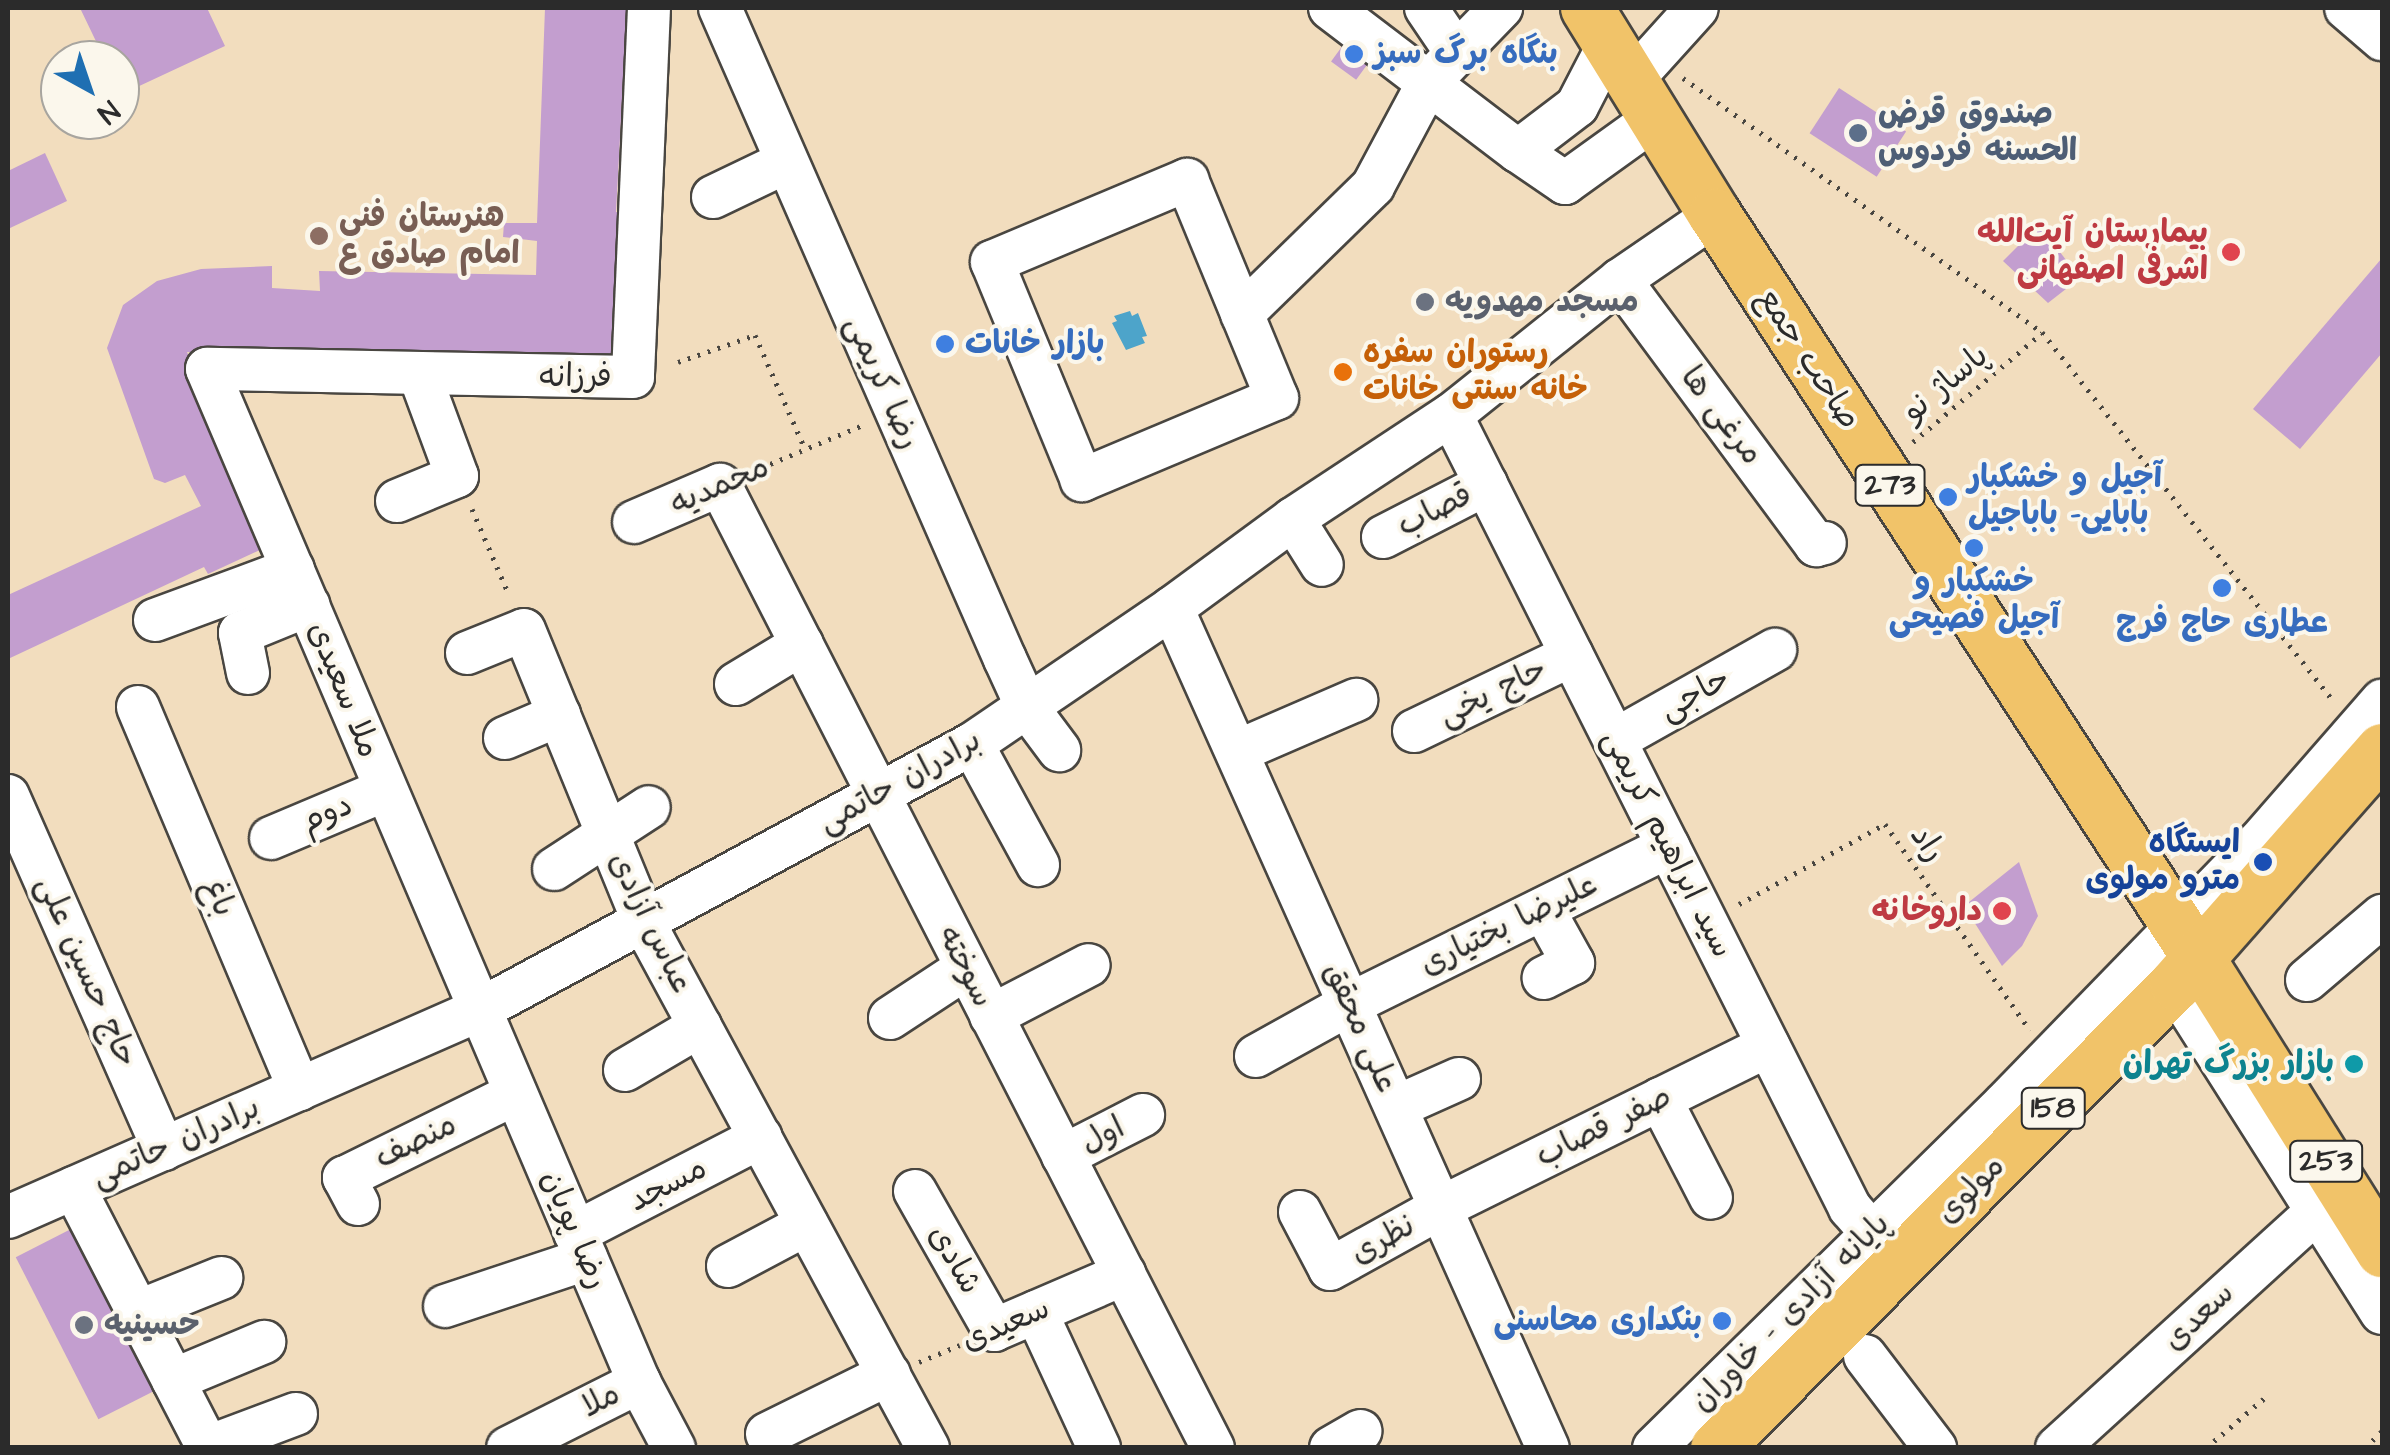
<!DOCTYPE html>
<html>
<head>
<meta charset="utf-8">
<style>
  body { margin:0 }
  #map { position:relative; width:2390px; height:1455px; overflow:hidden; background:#f2ddbe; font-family:"Architects Daughter","Playpen Sans Arabic",sans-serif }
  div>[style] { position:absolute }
  .water>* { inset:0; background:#4da4ca }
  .building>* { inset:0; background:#c39ecf; transform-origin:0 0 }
  .path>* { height:5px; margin-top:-2.5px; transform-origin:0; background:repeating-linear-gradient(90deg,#494641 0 2.5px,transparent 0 10.5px) }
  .roads { filter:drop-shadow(2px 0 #494641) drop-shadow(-2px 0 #494641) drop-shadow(0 2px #494641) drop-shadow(0 -2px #494641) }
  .minor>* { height:42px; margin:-21px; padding:0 21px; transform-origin:21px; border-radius:21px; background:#fff }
  .major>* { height:52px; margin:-26px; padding:0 26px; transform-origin:26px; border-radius:26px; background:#f1c369 }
  .dots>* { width:28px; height:28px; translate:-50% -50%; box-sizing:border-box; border:5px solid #fbf7ec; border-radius:50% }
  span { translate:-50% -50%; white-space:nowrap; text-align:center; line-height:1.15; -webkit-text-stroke:8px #fbf7ec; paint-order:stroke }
  .shield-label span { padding:2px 8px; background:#fbf7ec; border:2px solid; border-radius:8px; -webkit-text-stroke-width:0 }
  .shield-label { font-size:30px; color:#2b2b2b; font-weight:700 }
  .shop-label { font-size:32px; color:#366cbe; font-weight:700 }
  .left { translate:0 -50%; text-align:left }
  .right { translate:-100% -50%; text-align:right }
  .service-label { font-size:32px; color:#4e5e75; font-weight:700 }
  .education-label { font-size:32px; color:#785e54; font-weight:700 }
  .health-label { font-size:32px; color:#be3a42; font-weight:700 }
  .worship-label { font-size:32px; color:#5b616d; font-weight:700 }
  .food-label { font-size:32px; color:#c56008; font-weight:700 }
  .street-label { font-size:32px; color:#2b2b2b }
  .transit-label { font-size:32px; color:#164399; font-weight:700 }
  .culture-label { font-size:32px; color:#0d838f; font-weight:700 }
  .frame { position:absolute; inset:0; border:10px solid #2b2b2b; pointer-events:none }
  .north { position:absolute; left:40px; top:40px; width:100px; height:100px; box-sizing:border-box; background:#fbf7ec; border:2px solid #a8a59f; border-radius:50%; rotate:140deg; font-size:28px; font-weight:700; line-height:40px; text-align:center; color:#2b2b2b }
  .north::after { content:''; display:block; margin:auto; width:35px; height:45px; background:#1f6fb2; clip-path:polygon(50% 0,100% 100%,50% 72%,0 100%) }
</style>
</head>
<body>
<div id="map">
  <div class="water">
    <i style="clip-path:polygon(1130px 311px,1132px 316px,1138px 313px,1147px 336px,1142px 337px,1145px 343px,1126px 350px,1112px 323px,1117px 321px,1114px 316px)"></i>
  </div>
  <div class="building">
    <i style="clip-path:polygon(80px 8px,207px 8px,225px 46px,120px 95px,120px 60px,105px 60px)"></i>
    <i style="clip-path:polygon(545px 8px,627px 8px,616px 212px,628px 213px,622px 366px,187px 352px,273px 544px,208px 574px,204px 567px,8px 659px,8px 595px,201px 506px,185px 475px,165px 483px,154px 479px,107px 348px,123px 305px,157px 281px,201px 269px,272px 266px,272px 288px,320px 291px,319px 271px,536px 275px,537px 241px,503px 237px,504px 223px,537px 223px)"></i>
    <i style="left:1354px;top:30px;width:31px;height:39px;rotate:36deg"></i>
    <i style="left:1839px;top:88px;width:80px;height:54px;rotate:33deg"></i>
    <i style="clip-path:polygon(45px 153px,67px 201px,8px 229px,8px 171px)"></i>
    <i style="clip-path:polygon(2039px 225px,2080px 278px,2048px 303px,2003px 261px)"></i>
    <i style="clip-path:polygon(2382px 258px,2382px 353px,2300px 449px,2253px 409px)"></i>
    <i style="clip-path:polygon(2019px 862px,2038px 916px,2022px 946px,2002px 966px,1964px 906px)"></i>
    <i style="left:71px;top:1229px;width:182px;height:62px;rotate:63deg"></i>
  </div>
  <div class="path">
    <i style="left:1683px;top:78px;width:440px;rotate:35.3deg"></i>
    <i style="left:2042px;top:332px;width:470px;rotate:51.7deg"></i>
    <i style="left:678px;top:362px;width:82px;rotate:-19.3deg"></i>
    <i style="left:755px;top:335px;width:124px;rotate:66.3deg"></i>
    <i style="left:1913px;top:442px;width:169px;rotate:-40.2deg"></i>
    <i style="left:751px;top:472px;width:124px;rotate:-22.8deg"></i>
    <i style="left:472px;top:509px;width:94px;rotate:66.7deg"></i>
    <i style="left:1739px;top:904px;width:166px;rotate:-28.7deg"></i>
    <i style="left:1885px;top:824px;width:252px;rotate:54.9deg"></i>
    <i style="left:919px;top:1362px;width:44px;rotate:-22.5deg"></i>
    <i style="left:2206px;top:1448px;width:82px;rotate:-40.5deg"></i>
    <i style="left:2365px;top:1448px;width:24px;rotate:-45deg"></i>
  </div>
  <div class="roads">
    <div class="minor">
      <i style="left:649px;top:8px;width:369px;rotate:92.5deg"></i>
      <i style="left:633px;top:377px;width:426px;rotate:-178.9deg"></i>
      <i style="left:207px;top:369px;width:1101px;rotate:66.9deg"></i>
      <i style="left:639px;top:1382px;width:75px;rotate:62.1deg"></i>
      <i style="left:720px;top:8px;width:711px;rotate:66.36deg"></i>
      <i style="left:1005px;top:659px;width:53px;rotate:65.4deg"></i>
      <i style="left:1027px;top:707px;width:54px;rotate:53.3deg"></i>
      <i style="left:1330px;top:8px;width:236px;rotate:37.3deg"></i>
      <i style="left:1518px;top:151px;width:74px;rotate:-37.3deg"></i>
      <i style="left:1577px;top:106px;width:70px;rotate:-62.7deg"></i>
      <i style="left:1426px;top:8px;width:55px;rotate:56deg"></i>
      <i style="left:2346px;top:8px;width:48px;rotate:40.7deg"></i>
      <i style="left:1631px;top:81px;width:98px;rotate:-47.9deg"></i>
      <i style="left:1518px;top:151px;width:57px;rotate:34.2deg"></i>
      <i style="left:1565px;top:183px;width:110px;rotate:-35.7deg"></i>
      <i style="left:1187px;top:180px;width:236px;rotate:67.6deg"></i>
      <i style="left:1277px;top:398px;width:212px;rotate:157.2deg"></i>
      <i style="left:1082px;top:480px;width:236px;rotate:-112.4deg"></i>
      <i style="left:992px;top:262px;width:212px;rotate:-22.8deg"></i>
      <i style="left:713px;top:197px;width:81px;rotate:-25.6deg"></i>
      <i style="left:1620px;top:280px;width:330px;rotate:53.5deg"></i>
      <i style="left:1816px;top:545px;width:9px;rotate:-13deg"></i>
      <i style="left:1242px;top:314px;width:183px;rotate:-44.3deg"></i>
      <i style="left:1373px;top:186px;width:117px;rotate:-61.9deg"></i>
      <i style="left:1428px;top:83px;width:105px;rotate:-45.8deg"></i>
      <i style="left:1451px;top:415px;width:888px;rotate:63.29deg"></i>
      <i style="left:1850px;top:1208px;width:62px;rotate:48.9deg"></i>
      <i style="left:397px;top:501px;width:65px;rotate:-22.6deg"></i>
      <i style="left:457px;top:476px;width:107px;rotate:-110.3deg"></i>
      <i style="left:1293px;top:519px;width:54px;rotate:57.8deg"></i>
      <i style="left:634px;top:522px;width:94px;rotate:-23.3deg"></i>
      <i style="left:720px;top:485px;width:1082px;rotate:62.89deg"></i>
      <i style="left:1383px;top:537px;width:116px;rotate:-27.2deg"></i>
      <i style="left:1172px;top:608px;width:920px;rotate:65.89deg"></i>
      <i style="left:155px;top:620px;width:147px;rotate:-20.3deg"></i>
      <i style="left:467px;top:653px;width:61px;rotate:-22deg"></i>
      <i style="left:524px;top:630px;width:317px;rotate:67.7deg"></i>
      <i style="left:644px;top:923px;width:597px;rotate:61.59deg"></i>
      <i style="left:248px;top:673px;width:41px;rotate:-101.3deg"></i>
      <i style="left:240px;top:633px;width:74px;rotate:-22.1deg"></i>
      <i style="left:736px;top:684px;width:77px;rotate:-31.2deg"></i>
      <i style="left:138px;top:707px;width:415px;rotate:67.1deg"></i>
      <i style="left:1414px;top:731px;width:175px;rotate:-25.7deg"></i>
      <i style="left:505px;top:738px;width:59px;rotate:-23.1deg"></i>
      <i style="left:1615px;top:740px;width:184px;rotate:-29.4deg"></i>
      <i style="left:972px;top:744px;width:138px;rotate:61.4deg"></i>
      <i style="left:1238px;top:751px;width:129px;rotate:-23.4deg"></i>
      <i style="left:8px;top:796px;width:386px;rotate:66.2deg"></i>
      <i style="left:271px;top:838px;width:121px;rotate:-22.8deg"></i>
      <i style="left:554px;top:869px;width:113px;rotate:-33.1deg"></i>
      <i style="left:1543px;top:909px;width:62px;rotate:60.9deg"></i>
      <i style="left:1573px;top:963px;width:33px;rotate:153deg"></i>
      <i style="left:2157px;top:959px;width:419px;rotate:57.6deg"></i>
      <i style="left:2307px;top:980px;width:99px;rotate:-40.5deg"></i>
      <i style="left:991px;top:1016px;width:110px;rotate:-27.5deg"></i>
      <i style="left:890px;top:1018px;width:91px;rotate:-33.3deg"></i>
      <i style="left:1256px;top:1056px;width:107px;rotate:-29deg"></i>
      <i style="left:1350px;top:1004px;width:355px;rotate:-26.3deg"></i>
      <i style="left:625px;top:1070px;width:87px;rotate:-30.4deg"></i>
      <i style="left:1660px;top:1099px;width:111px;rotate:62.7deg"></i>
      <i style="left:1396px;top:1107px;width:69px;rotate:-24deg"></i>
      <i style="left:1063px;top:1156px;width:90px;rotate:-27.1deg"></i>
      <i style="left:74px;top:1188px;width:292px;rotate:62.7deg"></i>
      <i style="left:915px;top:1191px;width:160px;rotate:60.4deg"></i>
      <i style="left:994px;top:1330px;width:142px;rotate:-23.3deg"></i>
      <i style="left:358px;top:1204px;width:30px;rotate:-118deg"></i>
      <i style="left:344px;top:1178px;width:191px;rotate:-26.2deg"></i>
      <i style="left:1300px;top:1212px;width:64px;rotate:62.2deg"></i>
      <i style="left:1330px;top:1269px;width:126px;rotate:-29deg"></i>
      <i style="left:1440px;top:1208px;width:366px;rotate:-26.3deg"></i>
      <i style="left:8px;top:1217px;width:514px;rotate:-23.73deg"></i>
      <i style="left:479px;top:1010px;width:560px;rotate:-28.35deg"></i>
      <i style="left:972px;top:744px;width:242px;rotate:-34.2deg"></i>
      <i style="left:1172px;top:608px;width:150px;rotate:-36.3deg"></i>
      <i style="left:1293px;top:519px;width:189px;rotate:-33.4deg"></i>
      <i style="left:1451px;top:415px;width:216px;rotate:-38.6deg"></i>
      <i style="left:1620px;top:280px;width:115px;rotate:-34.4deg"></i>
      <i style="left:575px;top:1233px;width:209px;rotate:-27.3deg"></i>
      <i style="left:728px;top:1266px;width:89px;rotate:-28deg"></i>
      <i style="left:445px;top:1306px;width:149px;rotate:-18.4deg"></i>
      <i style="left:137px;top:1312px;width:91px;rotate:-22deg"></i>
      <i style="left:1036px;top:1312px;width:150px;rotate:65.1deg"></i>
      <i style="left:1865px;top:1356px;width:116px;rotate:52.7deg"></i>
      <i style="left:173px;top:1380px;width:99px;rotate:-22.7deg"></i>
      <i style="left:767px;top:1434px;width:136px;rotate:-26.2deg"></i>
      <i style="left:208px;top:1447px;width:94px;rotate:-20.6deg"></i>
      <i style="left:508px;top:1448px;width:147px;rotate:-26.7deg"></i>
      <i style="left:1331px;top:1448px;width:34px;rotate:-30deg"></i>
      <i style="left:1654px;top:1448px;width:492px;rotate:-44.5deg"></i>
      <i style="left:2005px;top:1103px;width:363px;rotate:-45.8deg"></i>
      <i style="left:2258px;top:843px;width:189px;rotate:-48.9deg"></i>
      <i style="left:2057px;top:1448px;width:382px;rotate:-42.3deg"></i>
    </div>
    <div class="major">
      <i style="left:1587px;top:8px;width:243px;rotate:58.3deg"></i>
      <i style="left:1715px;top:215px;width:888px;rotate:56.95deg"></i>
      <i style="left:2199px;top:959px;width:345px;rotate:57.9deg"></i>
      <i style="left:1717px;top:1448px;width:653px;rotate:-45.31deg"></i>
      <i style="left:2176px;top:984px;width:312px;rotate:-48.6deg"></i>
    </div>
  </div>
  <div class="dots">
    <i style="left:1354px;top:54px;background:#3f7fe0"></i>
    <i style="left:1858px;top:133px;background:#5c6f8a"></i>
    <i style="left:319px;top:236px;background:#8d6e63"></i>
    <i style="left:2231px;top:252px;background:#e0444e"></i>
    <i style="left:1425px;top:302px;background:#6b7280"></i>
    <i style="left:945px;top:344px;background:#3f7fe0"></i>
    <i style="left:1343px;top:372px;background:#e8710a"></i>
    <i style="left:1948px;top:497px;background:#3f7fe0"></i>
    <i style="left:1974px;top:548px;background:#3f7fe0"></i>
    <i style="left:2222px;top:588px;background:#3f7fe0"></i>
    <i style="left:2263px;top:862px;background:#1a4fb4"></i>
    <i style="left:2002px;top:911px;background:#e0444e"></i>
    <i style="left:2354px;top:1064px;background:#0f9aa8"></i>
    <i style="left:1722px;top:1321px;background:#3f7fe0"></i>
    <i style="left:84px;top:1325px;background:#6b7280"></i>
  </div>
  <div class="shield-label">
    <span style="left:1890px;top:485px">273</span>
    <span style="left:2053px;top:1108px">158</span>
    <span style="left:2326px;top:1161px">253</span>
  </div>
  <div class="shop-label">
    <span class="left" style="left:1374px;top:54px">بنگاه برگ سبز</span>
    <span class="left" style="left:965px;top:344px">بازار خانات</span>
    <span class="left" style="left:1968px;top:497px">آجیل و خشکبار<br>بابایی- باباجیل</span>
    <span style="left:1974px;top:601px">خشکبار و<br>آجیل فصیحی</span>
    <span style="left:2222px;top:623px">عطاری حاج فرج</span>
    <span class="right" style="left:1702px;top:1321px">بنکداری محاسنی</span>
  </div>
  <div class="service-label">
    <span class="left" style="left:1878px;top:133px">صندوق قرض<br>الحسنه فردوس</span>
  </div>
  <div class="education-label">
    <span class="left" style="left:339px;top:236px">هنرستان فنی<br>امام صادق ع</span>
  </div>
  <div class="health-label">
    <span class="right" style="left:2208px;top:252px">بیمارستان آیت‌الله<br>اشرفی اصفهانی</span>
    <span class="right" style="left:1982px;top:911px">داروخانه</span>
  </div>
  <div class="worship-label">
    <span class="left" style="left:1445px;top:302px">مسجد مهدویه</span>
    <span class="left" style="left:104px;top:1325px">حسینیه</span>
  </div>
  <div class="food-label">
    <span class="left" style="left:1363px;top:372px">رستوران سفره<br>خانه سنتی خانات</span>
  </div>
  <div class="street-label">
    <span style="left:1808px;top:359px;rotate:57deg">صاحب جمع</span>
    <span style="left:575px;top:377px">فرزانه</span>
    <span style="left:882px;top:383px;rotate:66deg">رضا کریمی</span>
    <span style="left:1946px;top:384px;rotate:-40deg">پاساژ نو</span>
    <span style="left:1721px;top:416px;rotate:53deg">مرغی ها</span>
    <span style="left:720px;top:486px;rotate:-23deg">محمدیه</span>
    <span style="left:1435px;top:511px;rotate:-27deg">قصاب</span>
    <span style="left:343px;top:690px;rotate:68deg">ملا سعیدی</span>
    <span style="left:1493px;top:693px;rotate:-26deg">حاج یخی</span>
    <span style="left:1695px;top:695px;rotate:-29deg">حاجی</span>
    <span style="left:900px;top:782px;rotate:-29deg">برادران حاتمی</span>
    <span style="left:327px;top:814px;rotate:-23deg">دوم</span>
    <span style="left:1667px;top:844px;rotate:63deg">سید ابراهیم کریمی</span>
    <span style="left:1927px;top:844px;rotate:55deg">راد</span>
    <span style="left:218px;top:898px;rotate:67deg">باغ</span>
    <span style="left:650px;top:923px;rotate:64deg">عباس آزادی</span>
    <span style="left:1509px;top:925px;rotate:-26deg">علیرضا بختیاری</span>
    <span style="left:965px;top:967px;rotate:63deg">سوخته</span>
    <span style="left:86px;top:972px;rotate:66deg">حاج حسین علی</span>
    <span style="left:1360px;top:1028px;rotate:66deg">علی محقق</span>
    <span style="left:1604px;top:1127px;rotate:-26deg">صفر قصاب</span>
    <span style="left:1103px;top:1136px;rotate:-27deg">اول</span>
    <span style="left:416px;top:1142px;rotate:-26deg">منصف</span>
    <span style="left:176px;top:1143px;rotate:-24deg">برادران حاتمی</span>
    <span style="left:668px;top:1185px;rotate:-27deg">مسجد</span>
    <span style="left:1971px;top:1190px;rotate:-45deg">مولوی</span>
    <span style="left:574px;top:1230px;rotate:67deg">رضا پویان</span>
    <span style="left:1383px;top:1240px;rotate:-29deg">نظری</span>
    <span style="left:954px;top:1260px;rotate:60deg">شادی</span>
    <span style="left:1791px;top:1313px;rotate:-45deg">پایانه آزادی - خاوران</span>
    <span style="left:2199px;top:1317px;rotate:-43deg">سعدی</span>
    <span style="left:1006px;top:1325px;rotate:-23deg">سعیدی</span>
    <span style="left:601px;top:1401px;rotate:-27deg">ملا</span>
  </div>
  <div class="transit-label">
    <span class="right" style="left:2240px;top:862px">ایستگاه<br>مترو مولوی</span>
  </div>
  <div class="culture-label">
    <span class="right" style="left:2334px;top:1064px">بازار بزرگ تهران</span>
  </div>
  <div class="frame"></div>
  <div class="north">N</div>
</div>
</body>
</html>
